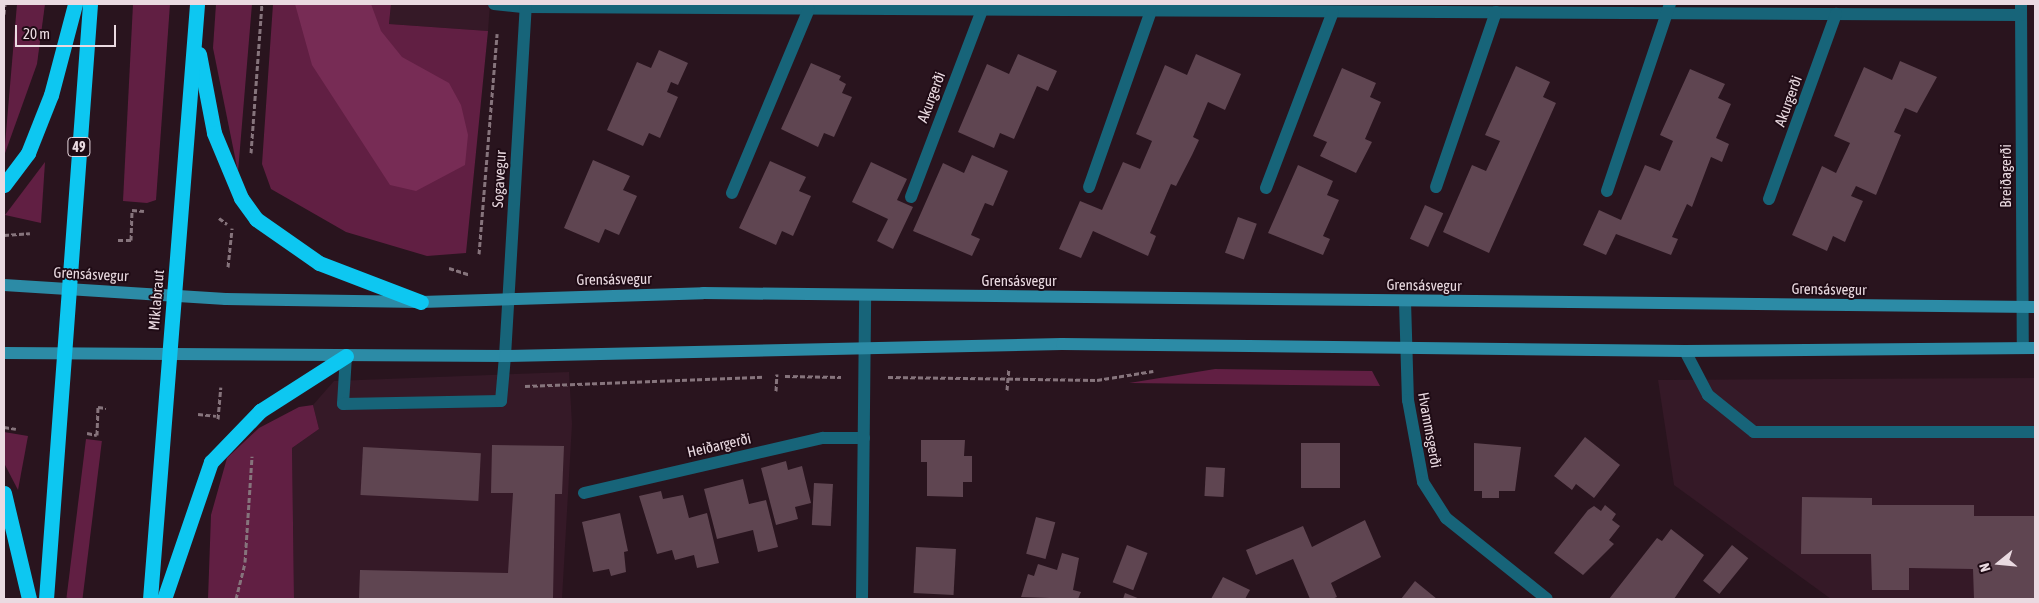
<!DOCTYPE html>
<html>
<head>
<meta charset="utf-8">
<style>
  body { margin:0 }
  #map { position:relative; width:2039px; height:603px; overflow:hidden; background:#29141e; font-family:"Asap Condensed",sans-serif }
  div>[style] { position:absolute }
  .built>* { inset:0; background:#351927 }
  .green>* { inset:0; background:#611f43; transform-origin:0 0 }
  .forest>* { inset:0; background:#772c55 }
  .building>* { inset:0; background:#5f4551; transform-origin:0 0 }
  .path>* { height:3px; margin-top:-1.5px; transform-origin:0; background:repeating-linear-gradient(90deg,#86747c 0 5px,transparent 0 7.5px) }
  .lane>* { height:12px; margin:-6px; padding:0 6px; transform-origin:6px; border-radius:6px; background:#176479 }
  .street>* { height:12px; margin:-6px; padding:0 6px; transform-origin:6px; border-radius:6px; background:#176479 }
  .secondary>* { height:12px; margin:-6px; padding:0 6px; transform-origin:6px; border-radius:6px; background:#2c8ba6 }
  .highway>* { height:15px; margin:-7.5px; padding:0 7.5px; transform-origin:7.5px; border-radius:7.5px; background:#0dc7f1 }
  span { translate:-50% -50%; white-space:nowrap; text-align:center; line-height:1.15; -webkit-text-stroke:4px #1f0b15; paint-order:stroke }
  .shield-label span { padding:1px 4px; background:#1f0b15; border:1px solid; border-radius:4px; -webkit-text-stroke-width:0 }
  .shield-label { font-size:14px; color:#eadae1; font-weight:700 }
  .street-label { font-size:15px; color:#eadae1 }
  .frame { position:absolute; inset:0; border:5px solid #eadae1; pointer-events:none }
  .north { position:absolute; left:1974px; top:538px; width:50px; height:50px; -webkit-text-stroke:4px #1f0b15; paint-order:stroke; rotate:253deg; font-size:14px; font-weight:700; line-height:20px; text-align:center; color:#eadae1 }
  .north::after { content:''; display:block; margin:auto; width:18px; height:22px; background:#eadae1; clip-path:polygon(50% 0,100% 100%,50% 72%,0 100%) }
  .scale { position:absolute; left:15px; top:25px; width:101px; height:22px; box-sizing:border-box; border:2px solid #eadae1; border-top:0; padding-left:6px; font-size:15px; line-height:18px; white-space:nowrap; color:#eadae1; -webkit-text-stroke:4px #1f0b15; paint-order:stroke }
</style>
</head>
<body>
<div id="map">
  <div class="built">
    <i style="clip-path:polygon(391px 4px,490px 4px,488px 31px,389px 24px)"></i>
    <i style="clip-path:polygon(569px 372px,572px 424px,562px 599px,294px 599px,292px 448px,319px 429px,313px 405px,334px 381px)"></i>
    <i style="clip-path:polygon(2035px 378px,2035px 599px,1831px 599px,1674px 485px,1658px 380px)"></i>
  </div>
  <div class="green">
    <i style="clip-path:polygon(17px 4px,45px 4px,37px 64px,4px 156px)"></i>
    <i style="clip-path:polygon(133px 4px,170px 4px,156px 200px,147px 203px,123px 201px)"></i>
    <i style="clip-path:polygon(216px 4px,252px 4px,238px 172px,213px 48px)"></i>
    <i style="clip-path:polygon(273px 4px,391px 4px,389px 24px,488px 31px,466px 253px,427px 256px,346px 232px,271px 189px,262px 164px)"></i>
    <i style="clip-path:polygon(45px 162px,41px 223px,5px 215px)"></i>
    <i style="clip-path:polygon(1215px 369px,1372px 371px,1380px 386px,1129px 383px)"></i>
    <i style="clip-path:polygon(313px 405px,319px 429px,292px 448px,294px 599px,208px 599px,211px 515px,227px 458px,259px 428px,299px 407px)"></i>
    <i style="clip-path:polygon(4px 432px,28px 436px,18px 490px,4px 463px)"></i>
    <i style="left:86px;top:439px;width:16px;height:160px;rotate:7deg"></i>
  </div>
  <div class="forest">
    <i style="clip-path:polygon(295px 4px,371px 4px,381px 31px,402px 57px,449px 83px,461px 105px,468px 135px,465px 165px,416px 191px,390px 185px,312px 65px)"></i>
  </div>
  <div class="building">
    <i style="clip-path:polygon(659px 50px,688px 63px,678px 85px,671px 82px,667px 92px,678px 97px,660px 138px,649px 133px,643px 146px,607px 130px,637px 62px,651px 68px)"></i>
    <i style="clip-path:polygon(1018px 54px,1057px 71px,1048px 91px,1037px 86px,1014px 139px,1000px 133px,994px 148px,958px 132px,987px 64px,1009px 74px)"></i>
    <i style="clip-path:polygon(1196px 54px,1241px 74px,1225px 110px,1208px 102px,1193px 137px,1199px 140px,1192px 155px,1176px 186px,1171px 184px,1150px 233px,1156px 236px,1148px 256px,1093px 231px,1081px 258px,1059px 249px,1080px 201px,1102px 210px,1123px 162px,1140px 169px,1152px 141px,1136px 134px,1165px 65px,1187px 75px)"></i>
    <i style="clip-path:polygon(1900px 61px,1937px 77px,1917px 113px,1905px 108px,1894px 132px,1901px 135px,1876px 195px,1856px 186px,1851px 196px,1863px 201px,1854px 221px,1845px 242px,1833px 236px,1827px 251px,1792px 235px,1822px 166px,1836px 173px,1850px 143px,1834px 136px,1864px 67px,1892px 80px)"></i>
    <i style="clip-path:polygon(811px 63px,841px 76px,839px 80px,846px 84px,842px 93px,852px 97px,834px 137px,824px 133px,818px 147px,781px 129px)"></i>
    <i style="clip-path:polygon(1516px 66px,1550px 82px,1543px 97px,1556px 103px,1489px 253px,1443px 232px,1472px 165px,1486px 171px,1500px 141px,1485px 135px)"></i>
    <i style="clip-path:polygon(1342px 68px,1376px 83px,1370px 97px,1381px 102px,1365px 139px,1372px 142px,1356px 173px,1320px 156px,1327px 142px,1313px 136px)"></i>
    <i style="clip-path:polygon(1690px 69px,1725px 84px,1718px 98px,1731px 104px,1716px 138px,1729px 144px,1722px 162px,1711px 157px,1692px 207px,1687px 204px,1672px 237px,1678px 239px,1671px 255px,1616px 234px,1606px 255px,1583px 245px,1599px 210px,1621px 220px,1645px 165px,1660px 171px,1673px 141px,1660px 135px)"></i>
    <i style="clip-path:polygon(972px 155px,1008px 171px,993px 206px,985px 203px,971px 235px,980px 239px,972px 256px,913px 231px,943px 163px,964px 173px)"></i>
    <i style="clip-path:polygon(593px 160px,630px 176px,623px 190px,637px 196px,619px 235px,605px 229px,599px 243px,564px 228px)"></i>
    <i style="clip-path:polygon(770px 161px,806px 177px,799px 191px,811px 196px,793px 236px,782px 231px,776px 245px,739px 228px)"></i>
    <i style="clip-path:polygon(871px 162px,907px 179px,897px 200px,913px 207px,893px 249px,877px 241px,888px 219px,852px 202px)"></i>
    <i style="clip-path:polygon(1298px 165px,1333px 181px,1327px 195px,1339px 200px,1323px 236px,1330px 239px,1323px 255px,1268px 233px)"></i>
    <i style="left:1425px;top:205px;width:20px;height:37px;rotate:24deg"></i>
    <i style="left:1238px;top:217px;width:20px;height:38px;rotate:20deg"></i>
    <i style="clip-path:polygon(1585px 437px,1620px 465px,1594px 498px,1576px 484px,1572px 490px,1554px 476px)"></i>
    <i style="clip-path:polygon(921px 440px,965px 440px,964px 456px,972px 456px,972px 482px,963px 482px,963px 497px,927px 496px,927px 462px,921px 462px)"></i>
    <i style="left:1301px;top:443px;width:39px;height:45px"></i>
    <i style="clip-path:polygon(1474px 443px,1521px 447px,1515px 491px,1499px 491px,1499px 498px,1482px 498px,1482px 491px,1474px 491px)"></i>
    <i style="clip-path:polygon(492px 445px,564px 446px,562px 494px,555px 494px,553px 599px,359px 599px,360px 570px,508px 573px,513px 493px,491px 493px)"></i>
    <i style="left:363px;top:447px;width:118px;height:48px;rotate:3deg"></i>
    <i style="clip-path:polygon(786px 461px,788px 470px,802px 466px,811px 503px,795px 507px,798px 519px,776px 525px,761px 468px)"></i>
    <i style="left:1206px;top:467px;width:19px;height:29px;rotate:3deg"></i>
    <i style="clip-path:polygon(743px 479px,749px 504px,766px 500px,778px 547px,758px 552px,753px 530px,717px 539px,704px 489px)"></i>
    <i style="left:814px;top:483px;width:19px;height:42px;rotate:3deg"></i>
    <i style="clip-path:polygon(661px 491px,663px 499px,683px 495px,689px 518px,707px 513px,719px 563px,697px 568px,694px 555px,675px 560px,672px 550px,657px 554px,639px 496px)"></i>
    <i style="clip-path:polygon(1802px 497px,1872px 498px,1872px 505px,1974px 505px,1974px 516px,2035px 516px,2034px 599px,1974px 599px,1973px 569px,1909px 568px,1909px 590px,1872px 590px,1871px 554px,1801px 554px)"></i>
    <i style="clip-path:polygon(1605px 505px,1616px 514px,1612px 520px,1620px 526px,1609px 540px,1614px 544px,1583px 575px,1554px 553px,1588px 510px,1594px 506px,1601px 511px)"></i>
    <i style="clip-path:polygon(620px 513px,628px 551px,624px 552px,626px 572px,611px 576px,609px 569px,593px 572px,582px 522px)"></i>
    <i style="left:1036px;top:517px;width:20px;height:38px;rotate:15deg"></i>
    <i style="clip-path:polygon(1365px 520px,1381px 557px,1331px 583px,1337px 597px,1332px 599px,1310px 599px,1293px 559px,1256px 575px,1246px 550px,1303px 526px,1312px 547px)"></i>
    <i style="clip-path:polygon(1671px 529px,1704px 555px,1674px 599px,1609px 599px,1657px 538px,1662px 541px)"></i>
    <i style="left:1127px;top:545px;width:22px;height:40px;rotate:21deg"></i>
    <i style="left:1732px;top:545px;width:21px;height:46px;rotate:39deg"></i>
    <i style="left:916px;top:547px;width:40px;height:46px;rotate:3deg"></i>
    <i style="clip-path:polygon(1062px 553px,1079px 558px,1073px 590px,1081px 592px,1078px 599px,1021px 597px,1028px 574px,1034px 576px,1038px 564px,1057px 570px)"></i>
    <i style="clip-path:polygon(1223px 577px,1250px 590px,1245px 599px,1211px 599px)"></i>
    <i style="clip-path:polygon(1415px 581px,1437px 599px,1401px 599px)"></i>
    <i style="clip-path:polygon(1125px 593px,1140px 599px,1123px 599px)"></i>
  </div>
  <div class="path">
    <i style="left:4px;top:14px;width:10px;rotate:-84deg"></i>
    <i style="left:251px;top:153px;width:149px;rotate:-85.8deg"></i>
    <i style="left:219px;top:218px;width:10px;rotate:37deg"></i>
    <i style="left:4px;top:235px;width:26px;rotate:-4deg"></i>
    <i style="left:118px;top:240px;width:13px"></i>
    <i style="left:131px;top:240px;width:30px;rotate:-88deg"></i>
    <i style="left:132px;top:210px;width:12px;rotate:5deg"></i>
    <i style="left:479px;top:254px;width:221px;rotate:-85.3deg"></i>
    <i style="left:228px;top:267px;width:39px;rotate:-84deg"></i>
    <i style="left:449px;top:268px;width:22px;rotate:18deg"></i>
    <i style="left:785px;top:376px;width:56px;rotate:1deg"></i>
    <i style="left:888px;top:377px;width:209px;rotate:0.8deg"></i>
    <i style="left:1097px;top:380px;width:57px;rotate:-9.1deg"></i>
    <i style="left:525px;top:386px;width:239px;rotate:-2.2deg"></i>
    <i style="left:1007px;top:390px;width:21px;rotate:-85deg"></i>
    <i style="left:776px;top:391px;width:17px;rotate:-87deg"></i>
    <i style="left:198px;top:414px;width:18px;rotate:6deg"></i>
    <i style="left:218px;top:419px;width:32px;rotate:-85deg"></i>
    <i style="left:4px;top:427px;width:12px;rotate:9deg"></i>
    <i style="left:87px;top:433px;width:10px;rotate:11deg"></i>
    <i style="left:97px;top:435px;width:28px;rotate:-88deg"></i>
    <i style="left:98px;top:407px;width:8px;rotate:7deg"></i>
    <i style="left:236px;top:599px;width:38px;rotate:-76deg"></i>
    <i style="left:245px;top:562px;width:106px;rotate:-86.2deg"></i>
  </div>
  <div class="lane">
    <i style="left:494px;top:4px;width:31px;rotate:6deg"></i>
    <i style="left:1685px;top:351px;width:50px;rotate:62.4deg"></i>
    <i style="left:1708px;top:395px;width:59px;rotate:38.8deg"></i>
    <i style="left:1754px;top:432px;width:281px"></i>
    <i style="left:346px;top:356px;width:48px;rotate:93.6deg"></i>
    <i style="left:343px;top:404px;width:158px;rotate:-1.1deg"></i>
    <i style="left:501px;top:401px;width:45px;rotate:-84.9deg"></i>
  </div>
  <div class="street">
    <i style="left:2021px;top:4px;width:344px;rotate:89.7deg"></i>
    <i style="left:525px;top:7px;width:1496px;rotate:0.31deg"></i>
    <i style="left:1089px;top:187px;width:187px;rotate:-70.6deg"></i>
    <i style="left:1436px;top:187px;width:185px;rotate:-71.1deg"></i>
    <i style="left:1266px;top:188px;width:188px;rotate:-69.2deg"></i>
    <i style="left:1607px;top:191px;width:197px;rotate:-71.4deg"></i>
    <i style="left:732px;top:193px;width:199px;rotate:-67.3deg"></i>
    <i style="left:911px;top:197px;width:200px;rotate:-69.2deg"></i>
    <i style="left:1769px;top:199px;width:197px;rotate:-70.1deg"></i>
    <i style="left:1405px;top:301px;width:99px;rotate:88.3deg"></i>
    <i style="left:1408px;top:400px;width:83px;rotate:79.6deg"></i>
    <i style="left:1423px;top:482px;width:43px;rotate:57.4deg"></i>
    <i style="left:1446px;top:518px;width:129px;rotate:38.7deg"></i>
    <i style="left:505px;top:356px;width:353px;rotate:-86.6deg"></i>
    <i style="left:584px;top:493px;width:245px;rotate:-13deg"></i>
    <i style="left:823px;top:438px;width:41px"></i>
    <i style="left:862px;top:599px;width:303px;rotate:-89.4deg"></i>
  </div>
  <div class="secondary">
    <i style="left:4px;top:285px;width:222px;rotate:3.6deg"></i>
    <i style="left:226px;top:299px;width:195px;rotate:0.9deg"></i>
    <i style="left:421px;top:302px;width:282px;rotate:-1.8deg"></i>
    <i style="left:703px;top:293px;width:1332px;rotate:0.6deg"></i>
    <i style="left:4px;top:353px;width:501px;rotate:0.34deg"></i>
    <i style="left:505px;top:356px;width:557px;rotate:-1.23deg"></i>
    <i style="left:1062px;top:344px;width:623px;rotate:0.64deg"></i>
    <i style="left:1685px;top:351px;width:350px;rotate:-0.5deg"></i>
  </div>
  <div class="highway">
    <i style="left:199px;top:54px;width:80px;rotate:79.2deg"></i>
    <i style="left:214px;top:133px;width:70px;rotate:67.4deg"></i>
    <i style="left:241px;top:198px;width:26px;rotate:54deg"></i>
    <i style="left:256px;top:219px;width:77px;rotate:34.9deg"></i>
    <i style="left:319px;top:263px;width:109px;rotate:20.9deg"></i>
    <i style="left:4px;top:185px;width:40px;rotate:-53deg"></i>
    <i style="left:28px;top:153px;width:62px;rotate:-68.4deg"></i>
    <i style="left:51px;top:95px;width:94px;rotate:-75.2deg"></i>
    <i style="left:4px;top:493px;width:109px;rotate:76.7deg"></i>
    <i style="left:46px;top:599px;width:597px;rotate:-85.77deg"></i>
    <i style="left:150px;top:599px;width:597px;rotate:-85.48deg"></i>
    <i style="left:164px;top:599px;width:145px;rotate:-71.1deg"></i>
    <i style="left:211px;top:462px;width:71px;rotate:-46.1deg"></i>
    <i style="left:260px;top:411px;width:102px;rotate:-32.6deg"></i>
  </div>
  <div class="shield-label">
    <span style="left:79px;top:147px">49</span>
  </div>
  <div class="street-label">
    <span style="left:931px;top:97px;rotate:-69deg">Akurgerði</span>
    <span style="left:1788px;top:101px;rotate:-70deg">Akurgerði</span>
    <span style="left:2006px;top:176px;rotate:-90deg">Breiðagerði</span>
    <span style="left:499px;top:179px;rotate:-87deg">Sogavegur</span>
    <span style="left:91px;top:274px;rotate:3deg">Grensásvegur</span>
    <span style="left:614px;top:279px;rotate:-1deg">Grensásvegur</span>
    <span style="left:1019px;top:281px">Grensásvegur</span>
    <span style="left:1424px;top:285px;rotate:1deg">Grensásvegur</span>
    <span style="left:1829px;top:289px;rotate:1deg">Grensásvegur</span>
    <span style="left:156px;top:300px;rotate:-85deg">Miklabraut</span>
    <span style="left:1430px;top:430px;rotate:80deg">Hvammsgerði</span>
    <span style="left:719px;top:445px;rotate:-13deg">Heiðargerði</span>
  </div>
  <div class="frame"></div>
  <div class="north">N</div>
  <div class="scale">20 m</div>
</div>
</body>
</html>
